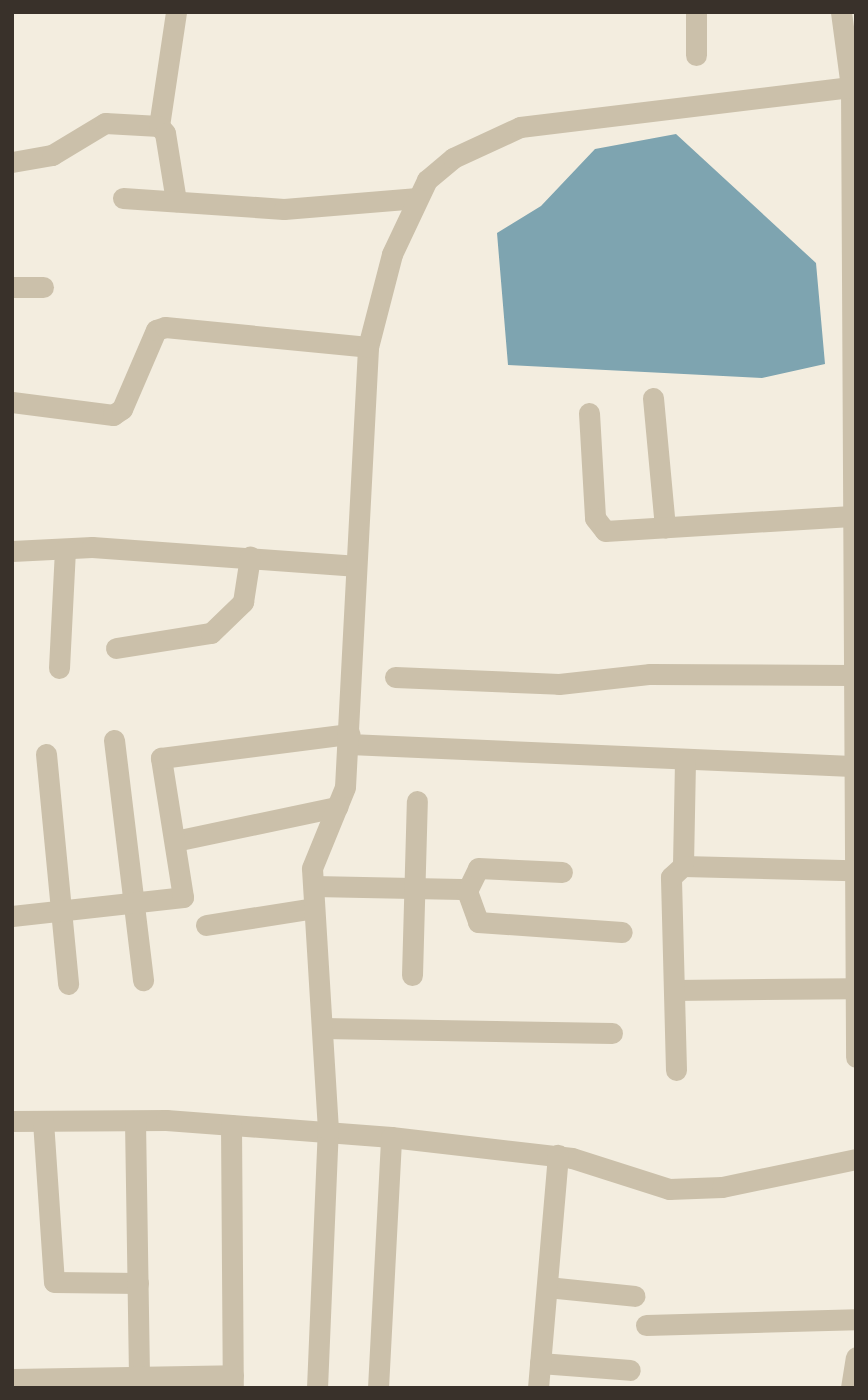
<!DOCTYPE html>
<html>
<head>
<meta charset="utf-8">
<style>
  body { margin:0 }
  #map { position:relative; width:868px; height:1400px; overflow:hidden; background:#f3eddf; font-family:Commissioner,sans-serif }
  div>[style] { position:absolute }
  .water>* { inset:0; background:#7ea4b0 }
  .street>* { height:21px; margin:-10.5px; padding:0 10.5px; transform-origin:10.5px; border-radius:10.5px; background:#cbc0aa }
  span { translate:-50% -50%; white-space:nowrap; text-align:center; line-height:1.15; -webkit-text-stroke:7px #faf6eb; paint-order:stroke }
  .frame { position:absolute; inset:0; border:14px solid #39312a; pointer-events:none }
</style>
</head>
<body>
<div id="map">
  <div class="water">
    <i style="clip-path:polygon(676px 134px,816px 263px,825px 364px,762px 378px,508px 365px,497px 233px,541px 206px,595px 149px)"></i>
  </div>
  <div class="street">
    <i style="left:696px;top:12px;width:43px;rotate:90deg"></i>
    <i style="left:841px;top:12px;width:76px;rotate:82.4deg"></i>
    <i style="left:851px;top:87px;width:970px;rotate:89.7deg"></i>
    <i style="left:159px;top:126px;width:115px;rotate:-81.5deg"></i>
    <i style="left:12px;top:162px;width:41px;rotate:-9.9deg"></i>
    <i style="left:52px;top:155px;width:62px;rotate:-31.1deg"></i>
    <i style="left:105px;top:123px;width:54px;rotate:3.2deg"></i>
    <i style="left:159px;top:126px;width:9px;rotate:49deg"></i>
    <i style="left:165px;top:133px;width:69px;rotate:80.8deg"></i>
    <i style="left:123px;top:198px;width:161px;rotate:3.9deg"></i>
    <i style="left:284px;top:209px;width:134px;rotate:-4.7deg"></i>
    <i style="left:12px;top:287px;width:31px"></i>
    <i style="left:653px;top:398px;width:130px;rotate:84.7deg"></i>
    <i style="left:12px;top:402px;width:102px;rotate:7.3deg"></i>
    <i style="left:113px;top:415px;width:11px;rotate:-34deg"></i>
    <i style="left:122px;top:409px;width:86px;rotate:-66.7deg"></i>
    <i style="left:156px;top:330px;width:9px;rotate:-18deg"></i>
    <i style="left:165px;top:327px;width:204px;rotate:5.6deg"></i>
    <i style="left:589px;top:413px;width:105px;rotate:86.7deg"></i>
    <i style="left:595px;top:518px;width:16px;rotate:52deg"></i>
    <i style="left:605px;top:531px;width:247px;rotate:-3.5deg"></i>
    <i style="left:12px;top:551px;width:80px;rotate:-2.9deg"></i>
    <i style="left:92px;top:547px;width:263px;rotate:4.1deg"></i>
    <i style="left:116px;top:648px;width:96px;rotate:-9deg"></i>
    <i style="left:211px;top:633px;width:45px;rotate:-44.1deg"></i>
    <i style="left:243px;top:602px;width:46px;rotate:-81.2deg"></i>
    <i style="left:59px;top:668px;width:119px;rotate:-87.1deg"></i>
    <i style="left:395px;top:677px;width:164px;rotate:2.4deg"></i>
    <i style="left:559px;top:684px;width:92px;rotate:-6.3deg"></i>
    <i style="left:650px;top:674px;width:202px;rotate:0.3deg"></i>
    <i style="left:114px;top:740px;width:242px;rotate:83.1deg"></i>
    <i style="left:349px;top:744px;width:503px;rotate:2.5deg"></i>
    <i style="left:46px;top:754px;width:231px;rotate:84.5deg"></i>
    <i style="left:685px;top:761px;width:105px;rotate:91.1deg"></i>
    <i style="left:683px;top:866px;width:169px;rotate:1.4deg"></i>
    <i style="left:175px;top:841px;width:166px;rotate:-11.9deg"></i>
    <i style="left:314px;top:886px;width:147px;rotate:1.2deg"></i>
    <i style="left:461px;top:889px;width:6px;rotate:18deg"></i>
    <i style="left:467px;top:891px;width:33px;rotate:70deg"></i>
    <i style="left:478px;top:922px;width:144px;rotate:4deg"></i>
    <i style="left:467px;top:891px;width:25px;rotate:-64deg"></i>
    <i style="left:478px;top:868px;width:84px;rotate:2.7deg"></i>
    <i style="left:12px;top:916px;width:172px;rotate:-6.3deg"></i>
    <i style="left:183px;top:897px;width:141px;rotate:-99deg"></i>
    <i style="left:161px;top:758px;width:190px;rotate:-7.3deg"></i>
    <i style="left:206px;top:925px;width:109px;rotate:-8.9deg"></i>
    <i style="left:412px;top:975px;width:174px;rotate:-88.4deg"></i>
    <i style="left:674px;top:990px;width:178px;rotate:-0.6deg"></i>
    <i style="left:322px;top:1028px;width:290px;rotate:1deg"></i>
    <i style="left:676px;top:1070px;width:193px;rotate:-91.5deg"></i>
    <i style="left:671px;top:877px;width:16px;rotate:-43deg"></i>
    <i style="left:12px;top:1121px;width:154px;rotate:-0.4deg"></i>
    <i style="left:166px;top:1120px;width:226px;rotate:4.3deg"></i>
    <i style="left:391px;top:1137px;width:182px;rotate:6.6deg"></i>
    <i style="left:572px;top:1158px;width:102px;rotate:17.7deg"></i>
    <i style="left:669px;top:1189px;width:53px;rotate:-2.2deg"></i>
    <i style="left:722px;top:1187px;width:137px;rotate:-11.8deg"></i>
    <i style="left:43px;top:1121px;width:161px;rotate:86.1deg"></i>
    <i style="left:54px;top:1282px;width:84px;rotate:0.7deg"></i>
    <i style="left:135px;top:1121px;width:253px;rotate:89.1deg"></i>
    <i style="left:231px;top:1125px;width:263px;rotate:89.6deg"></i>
    <i style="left:547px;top:1287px;width:88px;rotate:5.8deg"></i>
    <i style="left:646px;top:1325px;width:210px;rotate:-1.6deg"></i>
    <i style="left:540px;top:1363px;width:90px;rotate:4.4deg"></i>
    <i style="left:12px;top:1379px;width:221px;rotate:-1deg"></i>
    <i style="left:317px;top:1388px;width:258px;rotate:-87.6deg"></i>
    <i style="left:328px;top:1130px;width:262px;rotate:-93.5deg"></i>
    <i style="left:312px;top:868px;width:87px;rotate:-67.8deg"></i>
    <i style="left:345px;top:787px;width:441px;rotate:-87deg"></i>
    <i style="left:368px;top:347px;width:96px;rotate:-75.5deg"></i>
    <i style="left:392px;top:254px;width:82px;rotate:-64.7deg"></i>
    <i style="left:427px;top:180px;width:34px;rotate:-40deg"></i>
    <i style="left:453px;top:158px;width:74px;rotate:-24.8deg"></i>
    <i style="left:520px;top:127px;width:333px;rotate:-6.9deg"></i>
    <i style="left:378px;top:1388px;width:251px;rotate:-87deg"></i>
    <i style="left:538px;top:1388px;width:234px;rotate:-85.1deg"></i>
    <i style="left:851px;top:1388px;width:31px;rotate:-81deg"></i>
  </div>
  <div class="frame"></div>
</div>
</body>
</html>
